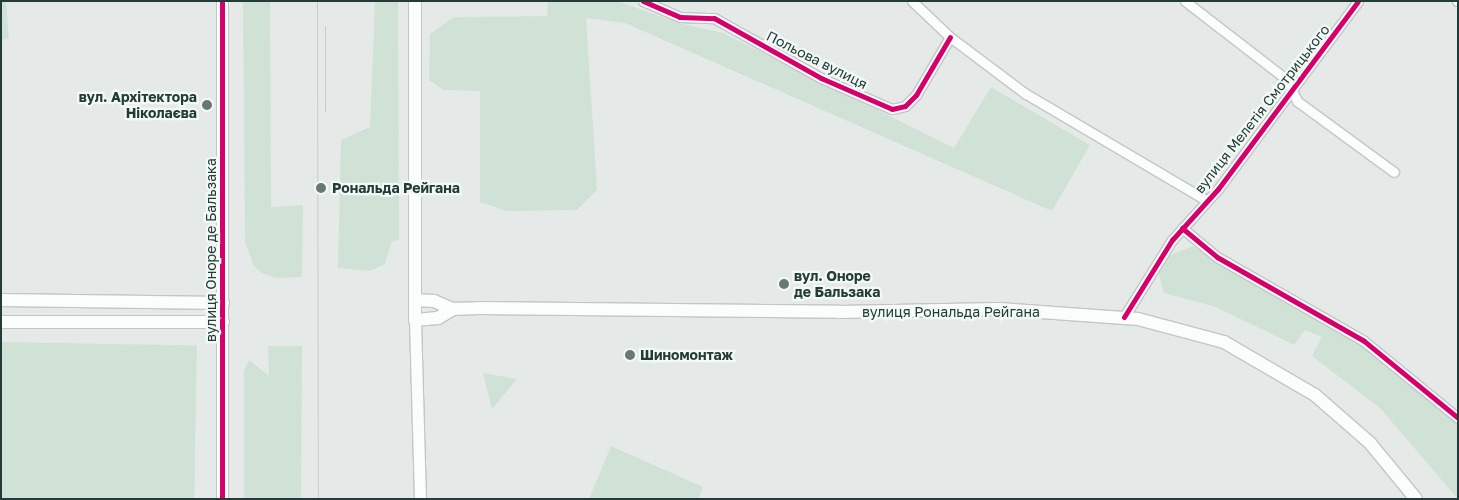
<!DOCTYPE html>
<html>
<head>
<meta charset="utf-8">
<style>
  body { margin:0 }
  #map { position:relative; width:1459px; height:500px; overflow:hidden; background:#e5eae8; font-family:"Golos Text",sans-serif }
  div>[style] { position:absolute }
  .green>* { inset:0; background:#cfe2d5; transform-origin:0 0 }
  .roads { filter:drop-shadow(1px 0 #c2c7c5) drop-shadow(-1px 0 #c2c7c5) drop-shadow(0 1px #c2c7c5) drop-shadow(0 -1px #c2c7c5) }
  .minor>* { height:9px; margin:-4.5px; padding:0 4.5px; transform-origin:4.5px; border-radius:4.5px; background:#fbfcfc }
  .tertiary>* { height:11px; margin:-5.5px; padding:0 5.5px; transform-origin:5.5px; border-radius:5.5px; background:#fbfcfc }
  .secondary>* { height:12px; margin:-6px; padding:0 6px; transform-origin:6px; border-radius:6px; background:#fbfcfc }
  .tram>* { height:1px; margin:-0.5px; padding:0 0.5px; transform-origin:0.5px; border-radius:0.5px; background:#c7cbca }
  .cycleway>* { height:5px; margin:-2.5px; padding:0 2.5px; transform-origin:2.5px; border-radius:2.5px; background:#d6006c }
  .dots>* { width:14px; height:14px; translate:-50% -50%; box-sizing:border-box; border:2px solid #f3f9f6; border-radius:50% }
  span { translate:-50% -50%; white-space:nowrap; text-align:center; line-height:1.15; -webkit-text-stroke:4.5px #f3f9f6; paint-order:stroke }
  .street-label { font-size:14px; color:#243c37 }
  .poi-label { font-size:14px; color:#243c37; font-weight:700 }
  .right { translate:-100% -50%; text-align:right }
  .left { translate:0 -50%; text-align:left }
  .frame { position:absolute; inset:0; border:2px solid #243c37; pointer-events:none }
</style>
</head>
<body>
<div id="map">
  <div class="green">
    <i style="clip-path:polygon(1px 1px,6px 1px,9px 39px,1px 40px)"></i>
    <i style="clip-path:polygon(243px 1px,270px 1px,271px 207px,303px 205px,302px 277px,276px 278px,262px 273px,254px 266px,245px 242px)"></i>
    <i style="clip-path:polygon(375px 1px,398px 1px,399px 240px,392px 241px,385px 264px,370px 271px,338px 268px,341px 140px,370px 127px)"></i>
    <i style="clip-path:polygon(548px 1px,617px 1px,679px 23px,723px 33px,954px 148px,991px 87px,1090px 145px,1052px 211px,625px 23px,586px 18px,597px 190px,577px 210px,507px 211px,480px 202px,480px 91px,444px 90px,429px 80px,430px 34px,454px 17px,547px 16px)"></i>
    <i style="clip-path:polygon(1192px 246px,1363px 344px,1458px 422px,1458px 499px,1380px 408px,1312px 356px,1322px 337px,1305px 330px,1294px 345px,1216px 307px,1164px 293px,1158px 271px,1167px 257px)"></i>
    <i style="left:1px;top:342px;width:196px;height:157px;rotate:1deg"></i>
    <i style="clip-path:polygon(268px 346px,302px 346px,301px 499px,244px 499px,244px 371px,249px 360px,269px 376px)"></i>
    <i style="clip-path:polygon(483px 373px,517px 379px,492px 409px)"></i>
    <i style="clip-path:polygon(611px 446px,703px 487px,698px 499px,589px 499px)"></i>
  </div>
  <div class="roads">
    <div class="minor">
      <i style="left:643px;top:1px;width:40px;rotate:23.4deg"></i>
      <i style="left:680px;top:17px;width:34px;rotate:2deg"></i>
      <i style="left:714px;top:18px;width:123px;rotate:29.3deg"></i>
      <i style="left:821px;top:78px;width:77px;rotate:23.6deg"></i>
      <i style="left:892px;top:109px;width:13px;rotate:-13deg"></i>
      <i style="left:905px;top:106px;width:16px;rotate:-45deg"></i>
      <i style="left:916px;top:95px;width:67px;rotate:-59.6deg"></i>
      <i style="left:912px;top:1px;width:52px;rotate:43.5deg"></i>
      <i style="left:950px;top:37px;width:95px;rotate:36.9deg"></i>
      <i style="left:1026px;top:94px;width:209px;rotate:30.5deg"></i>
      <i style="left:1185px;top:1px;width:128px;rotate:37.7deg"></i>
      <i style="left:1286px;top:79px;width:25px;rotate:63deg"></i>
      <i style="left:1297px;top:101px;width:120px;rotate:36.2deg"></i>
      <i style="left:1457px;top:1px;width:1px"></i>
      <i style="left:1182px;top:228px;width:45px;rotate:39.6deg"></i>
      <i style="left:1217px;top:257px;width:169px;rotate:29.7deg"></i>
      <i style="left:1364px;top:341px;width:122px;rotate:39.3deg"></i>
      <i style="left:1124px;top:317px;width:91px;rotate:-58.1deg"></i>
      <i style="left:1172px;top:240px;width:69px;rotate:-48deg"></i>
      <i style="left:1218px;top:189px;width:234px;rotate:-53.3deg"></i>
    </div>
    <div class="tertiary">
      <i style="left:222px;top:1px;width:498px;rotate:90deg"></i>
      <i style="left:415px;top:320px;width:179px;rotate:88.4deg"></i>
    </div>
    <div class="secondary">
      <i style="left:415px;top:1px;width:319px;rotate:90deg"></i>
      <i style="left:415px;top:320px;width:23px;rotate:-5deg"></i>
      <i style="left:438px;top:318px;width:17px;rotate:-31deg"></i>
      <i style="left:453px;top:309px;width:25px;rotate:-2deg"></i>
      <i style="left:478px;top:308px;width:361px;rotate:0.6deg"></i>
      <i style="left:839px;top:312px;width:160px;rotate:-1.1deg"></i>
      <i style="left:999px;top:309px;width:139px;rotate:4.1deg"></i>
      <i style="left:1138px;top:319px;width:89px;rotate:15deg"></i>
      <i style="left:1224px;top:342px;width:105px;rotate:30.2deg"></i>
      <i style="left:1315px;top:395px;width:73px;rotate:41.1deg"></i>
      <i style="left:1370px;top:443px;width:72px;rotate:50.6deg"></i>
      <i style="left:1px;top:300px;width:222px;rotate:0.8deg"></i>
      <i style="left:415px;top:300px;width:19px;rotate:3deg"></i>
      <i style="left:434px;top:301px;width:21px;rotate:23deg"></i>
      <i style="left:1px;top:322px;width:222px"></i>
    </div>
  </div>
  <div class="tram">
    <i style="left:317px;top:1px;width:498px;rotate:89.9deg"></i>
    <i style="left:325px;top:26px;width:85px;rotate:90deg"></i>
  </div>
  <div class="cycleway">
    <i style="left:222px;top:1px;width:498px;rotate:90deg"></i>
    <i style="left:643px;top:1px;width:40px;rotate:23.4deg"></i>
    <i style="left:680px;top:17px;width:34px;rotate:2deg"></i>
    <i style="left:714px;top:18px;width:123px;rotate:29.3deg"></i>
    <i style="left:821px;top:78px;width:77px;rotate:23.6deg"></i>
    <i style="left:892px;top:109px;width:13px;rotate:-13deg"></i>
    <i style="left:905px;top:106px;width:16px;rotate:-45deg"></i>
    <i style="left:916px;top:95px;width:67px;rotate:-59.6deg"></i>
    <i style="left:1182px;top:228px;width:45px;rotate:39.6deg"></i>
    <i style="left:1217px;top:257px;width:169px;rotate:29.7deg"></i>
    <i style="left:1364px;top:341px;width:122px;rotate:39.3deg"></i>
    <i style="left:1124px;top:317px;width:91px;rotate:-58.1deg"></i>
    <i style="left:1172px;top:240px;width:69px;rotate:-48deg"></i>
    <i style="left:1218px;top:189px;width:234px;rotate:-53.3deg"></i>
  </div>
  <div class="dots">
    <i style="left:207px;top:105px;background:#687975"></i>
    <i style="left:321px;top:188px;background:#687975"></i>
    <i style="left:784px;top:284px;background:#687975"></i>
    <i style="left:630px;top:355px;background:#687975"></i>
  </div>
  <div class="street-label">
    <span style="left:817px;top:60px;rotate:27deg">Польова вулиця</span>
    <span style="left:1262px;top:109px;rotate:-52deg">вулиця Мелетія Смотрицького</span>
    <span style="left:211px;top:250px;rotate:-90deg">вулиця Оноре де Бальзака</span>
    <span style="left:951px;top:312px">вулиця Рональда Рейгана</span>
  </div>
  <div class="poi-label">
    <span class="right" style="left:197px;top:105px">вул. Архітектора<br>Ніколаєва</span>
    <span class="left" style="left:332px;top:188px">Рональда Рейгана</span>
    <span class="left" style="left:794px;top:284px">вул. Оноре<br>де Бальзака</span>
    <span class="left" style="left:640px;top:355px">Шиномонтаж</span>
  </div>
  <div class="frame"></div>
</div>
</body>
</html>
